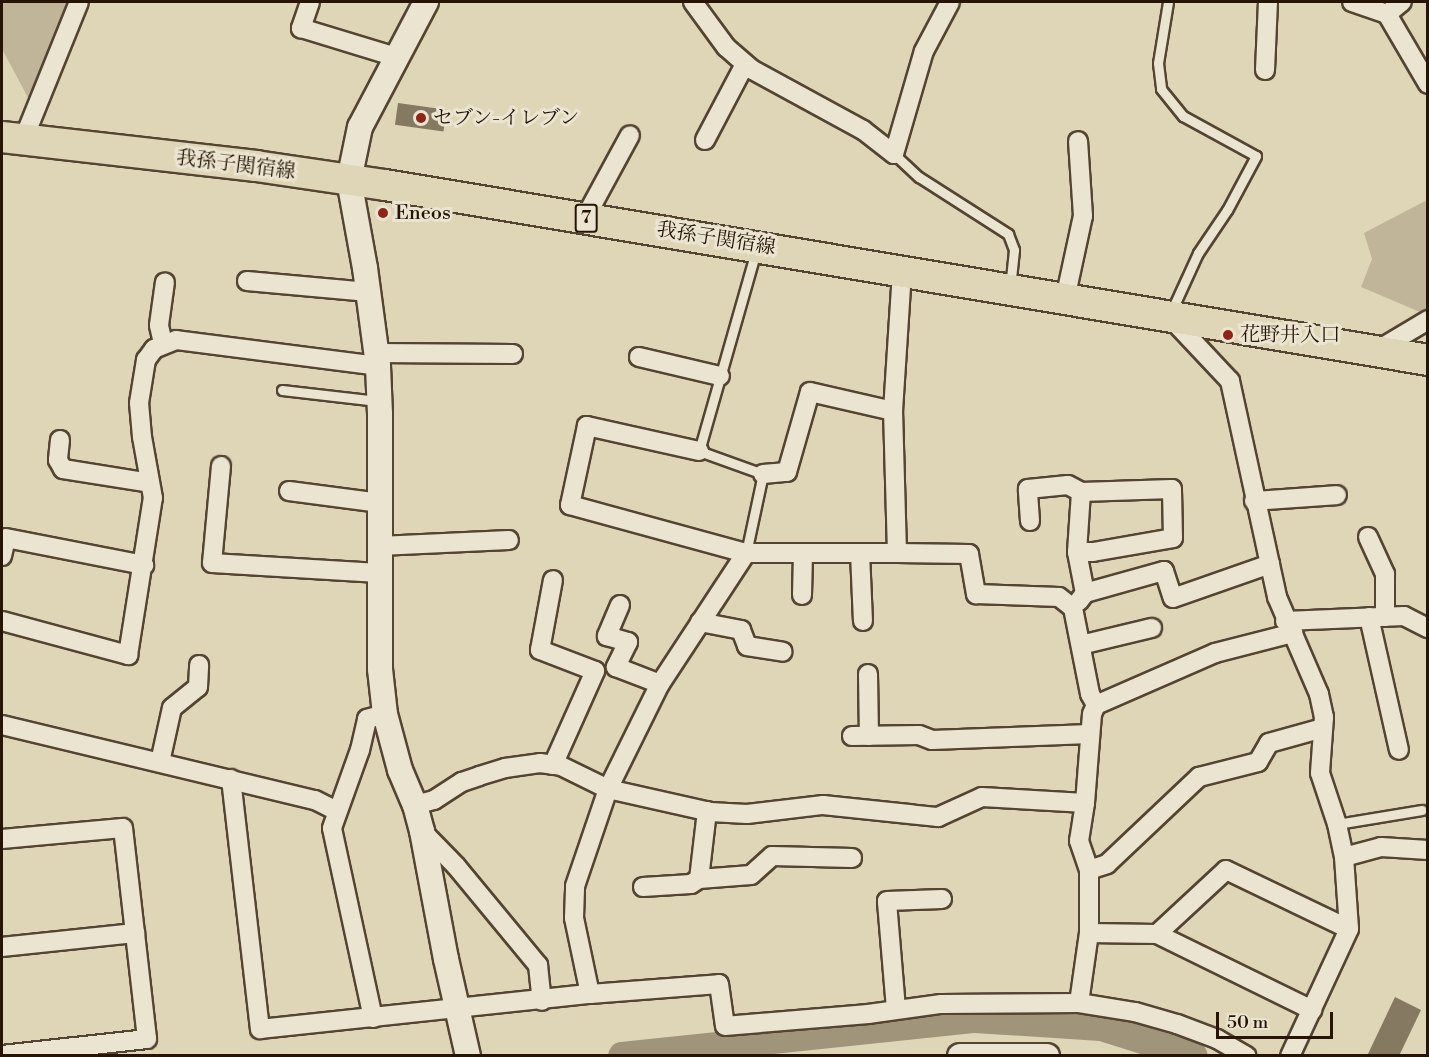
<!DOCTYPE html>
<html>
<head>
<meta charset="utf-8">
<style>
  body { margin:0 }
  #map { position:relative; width:1429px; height:1057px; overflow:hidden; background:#dfd6b7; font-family:"Libre Bodoni","Noto Serif JP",serif }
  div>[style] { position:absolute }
  .green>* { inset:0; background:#c0b599 }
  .river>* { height:28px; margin:-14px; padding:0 14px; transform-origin:14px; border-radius:14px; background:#a0947a }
  .building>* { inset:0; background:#867962; transform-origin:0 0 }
  .roads { filter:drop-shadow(2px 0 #544432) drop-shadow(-2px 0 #544432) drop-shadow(0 2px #544432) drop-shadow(0 -2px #544432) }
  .service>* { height:9px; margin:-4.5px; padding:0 4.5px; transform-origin:4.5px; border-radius:4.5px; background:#eae4d0 }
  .minor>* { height:18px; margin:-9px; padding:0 9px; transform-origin:9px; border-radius:9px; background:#eae4d0 }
  .tertiary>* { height:24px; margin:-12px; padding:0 12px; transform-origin:12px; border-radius:12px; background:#eae4d0 }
  .primary>* { height:30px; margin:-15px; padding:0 15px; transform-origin:15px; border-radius:15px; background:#dfd6b7 }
  .dots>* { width:16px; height:16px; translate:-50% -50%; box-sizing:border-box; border:3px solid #eae4d0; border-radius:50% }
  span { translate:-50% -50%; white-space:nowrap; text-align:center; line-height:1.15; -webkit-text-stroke:6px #eae4d0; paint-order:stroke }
  .shield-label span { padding:2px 4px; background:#eae4d0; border:2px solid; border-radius:4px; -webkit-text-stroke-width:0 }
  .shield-label { font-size:18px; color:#261405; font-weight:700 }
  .poi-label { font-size:20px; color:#261405 }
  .left { translate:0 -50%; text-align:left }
  .street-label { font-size:20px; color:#261405 }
  .frame { position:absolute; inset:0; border:3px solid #261405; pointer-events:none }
  .scale { position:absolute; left:1216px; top:1012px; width:117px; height:27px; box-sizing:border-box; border:3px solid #261405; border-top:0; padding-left:8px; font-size:18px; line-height:21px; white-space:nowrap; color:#261405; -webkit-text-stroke:4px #eae4d0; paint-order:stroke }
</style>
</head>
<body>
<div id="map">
  <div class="green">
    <i style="clip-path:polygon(2px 2px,71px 2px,32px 105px,2px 49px)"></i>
    <i style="clip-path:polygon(1427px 200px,1427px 315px,1361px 287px,1372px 259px,1364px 233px)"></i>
  </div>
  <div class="river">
    <i style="left:622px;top:1056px;width:355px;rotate:-6deg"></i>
    <i style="left:975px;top:1019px;width:126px;rotate:3.6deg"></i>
    <i style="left:1101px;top:1027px;width:97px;rotate:17.3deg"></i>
  </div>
  <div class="building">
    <i style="left:398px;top:103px;width:49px;height:22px;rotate:8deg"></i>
    <i style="clip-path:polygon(1395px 997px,1421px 1010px,1399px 1056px,1367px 1056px)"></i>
  </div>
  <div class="roads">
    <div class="service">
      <i style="left:1168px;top:2px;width:62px;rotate:99.3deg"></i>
      <i style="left:1158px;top:63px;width:26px;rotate:83deg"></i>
      <i style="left:1161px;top:89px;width:35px;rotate:51deg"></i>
      <i style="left:1183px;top:116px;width:83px;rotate:28.7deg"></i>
      <i style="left:1256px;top:156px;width:61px;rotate:118.2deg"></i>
      <i style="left:1227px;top:210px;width:52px;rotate:124deg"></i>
      <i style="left:1198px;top:253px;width:65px;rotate:114.6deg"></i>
      <i style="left:894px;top:154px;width:34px;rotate:43deg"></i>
      <i style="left:919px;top:177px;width:106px;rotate:32.6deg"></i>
      <i style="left:1008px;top:234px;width:17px;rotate:69deg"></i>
      <i style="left:1014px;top:250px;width:36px;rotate:96deg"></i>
      <i style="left:282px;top:390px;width:96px;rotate:6.6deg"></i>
      <i style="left:746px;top:553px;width:81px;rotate:-77.9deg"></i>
      <i style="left:763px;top:474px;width:68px;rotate:-160.2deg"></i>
      <i style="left:699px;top:451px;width:208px;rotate:-74.1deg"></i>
      <i style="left:1337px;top:824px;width:86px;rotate:-9.4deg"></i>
    </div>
    <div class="minor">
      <i style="left:310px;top:2px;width:28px;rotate:109deg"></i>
      <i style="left:301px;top:28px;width:99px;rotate:17deg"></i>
      <i style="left:693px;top:2px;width:56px;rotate:53.7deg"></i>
      <i style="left:726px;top:47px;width:33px;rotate:41deg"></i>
      <i style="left:751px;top:69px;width:128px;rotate:28.6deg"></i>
      <i style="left:863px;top:130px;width:39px;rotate:38deg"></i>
      <i style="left:894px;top:154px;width:107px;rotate:-73.8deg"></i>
      <i style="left:924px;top:51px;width:55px;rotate:-62deg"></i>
      <i style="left:1352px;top:2px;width:37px;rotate:19deg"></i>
      <i style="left:1387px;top:14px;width:81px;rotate:59.6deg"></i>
      <i style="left:1387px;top:14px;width:19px;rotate:-39deg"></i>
      <i style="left:1265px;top:70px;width:68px;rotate:-87.5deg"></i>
      <i style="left:25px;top:140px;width:7px;rotate:-82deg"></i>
      <i style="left:26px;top:133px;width:141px;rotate:-68deg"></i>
      <i style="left:705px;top:140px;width:86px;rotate:-62.2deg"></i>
      <i style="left:585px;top:218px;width:94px;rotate:-61.5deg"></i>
      <i style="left:247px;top:281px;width:122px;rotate:5.2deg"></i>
      <i style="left:1065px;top:299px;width:85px;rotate:-77.8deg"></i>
      <i style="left:1083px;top:216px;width:75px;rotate:-93.8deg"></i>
      <i style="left:1169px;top:316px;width:89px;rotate:46.8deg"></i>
      <i style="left:1230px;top:381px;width:221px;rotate:77.7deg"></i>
      <i style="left:1277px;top:597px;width:106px;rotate:66.6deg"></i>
      <i style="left:1319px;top:694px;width:24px;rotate:78deg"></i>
      <i style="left:1324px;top:717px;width:56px;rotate:94.1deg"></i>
      <i style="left:1320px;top:773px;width:54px;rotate:71.6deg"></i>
      <i style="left:1337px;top:824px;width:34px;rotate:78deg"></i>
      <i style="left:1344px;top:857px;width:72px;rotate:86deg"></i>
      <i style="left:1349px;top:929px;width:140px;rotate:114.9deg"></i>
      <i style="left:163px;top:343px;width:18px;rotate:-103deg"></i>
      <i style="left:159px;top:325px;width:43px;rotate:-82.1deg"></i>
      <i style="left:1376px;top:351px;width:61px;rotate:-30.8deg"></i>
      <i style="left:376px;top:353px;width:137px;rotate:0.4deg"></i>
      <i style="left:639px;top:357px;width:83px;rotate:13.2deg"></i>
      <i style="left:60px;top:440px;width:20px;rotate:96deg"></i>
      <i style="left:58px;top:460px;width:10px;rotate:61deg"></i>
      <i style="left:63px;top:469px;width:88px;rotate:9.1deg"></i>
      <i style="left:699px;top:451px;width:115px;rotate:-167.4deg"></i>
      <i style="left:587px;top:426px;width:81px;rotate:102.1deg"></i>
      <i style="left:570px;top:505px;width:182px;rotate:15.3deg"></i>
      <i style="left:746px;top:553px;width:151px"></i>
      <i style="left:897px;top:553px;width:142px;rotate:-91.6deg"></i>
      <i style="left:893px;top:411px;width:141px;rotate:-86.3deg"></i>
      <i style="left:221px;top:466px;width:97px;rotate:95.3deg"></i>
      <i style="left:212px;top:563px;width:167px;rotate:3.4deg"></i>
      <i style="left:763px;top:474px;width:24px;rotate:-5deg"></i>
      <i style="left:787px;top:472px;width:83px;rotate:-74deg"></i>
      <i style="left:810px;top:392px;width:85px;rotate:12.9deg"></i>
      <i style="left:289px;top:491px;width:92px;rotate:7.5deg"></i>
      <i style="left:1254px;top:501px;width:83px;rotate:-4.1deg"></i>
      <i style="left:1030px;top:521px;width:32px;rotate:-94deg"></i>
      <i style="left:1028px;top:489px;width:40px;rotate:-5.7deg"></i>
      <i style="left:1068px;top:485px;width:15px;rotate:28deg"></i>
      <i style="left:1368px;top:537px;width:41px;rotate:65.3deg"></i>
      <i style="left:1385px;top:574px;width:43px;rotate:90deg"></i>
      <i style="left:379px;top:546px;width:130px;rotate:-2.6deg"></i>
      <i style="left:1077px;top:552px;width:16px"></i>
      <i style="left:1093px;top:552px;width:81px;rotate:-9.9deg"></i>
      <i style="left:1173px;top:538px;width:49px;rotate:-91.2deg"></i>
      <i style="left:1172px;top:489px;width:91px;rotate:178.1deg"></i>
      <i style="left:1081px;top:492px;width:60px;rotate:93.8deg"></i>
      <i style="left:1077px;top:552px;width:42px;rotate:79deg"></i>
      <i style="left:860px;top:553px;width:68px;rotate:87.5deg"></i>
      <i style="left:897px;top:553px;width:72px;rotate:0.8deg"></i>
      <i style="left:969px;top:554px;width:41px;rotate:80.1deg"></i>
      <i style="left:976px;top:594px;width:83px;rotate:2.1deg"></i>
      <i style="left:1059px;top:597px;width:18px;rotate:38deg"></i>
      <i style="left:1073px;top:608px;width:88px;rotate:78.8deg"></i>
      <i style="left:1090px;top:694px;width:13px;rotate:61deg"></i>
      <i style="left:2px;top:556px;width:18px;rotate:-77deg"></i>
      <i style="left:6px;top:538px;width:141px;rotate:11.1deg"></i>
      <i style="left:802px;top:595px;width:42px;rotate:-88.6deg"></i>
      <i style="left:1079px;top:601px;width:10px;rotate:-53deg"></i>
      <i style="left:1085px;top:593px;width:82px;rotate:-15.6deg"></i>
      <i style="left:1164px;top:571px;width:28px;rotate:72deg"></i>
      <i style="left:1173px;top:598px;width:103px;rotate:-19.3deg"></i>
      <i style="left:620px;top:605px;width:34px;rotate:113deg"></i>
      <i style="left:607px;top:636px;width:22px;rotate:16deg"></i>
      <i style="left:628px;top:642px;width:28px;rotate:116deg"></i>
      <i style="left:616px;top:667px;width:47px;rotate:21.1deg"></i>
      <i style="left:1369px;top:617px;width:136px;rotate:77.3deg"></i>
      <i style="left:2px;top:621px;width:131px;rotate:15.1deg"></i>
      <i style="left:128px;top:655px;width:159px;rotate:-81deg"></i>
      <i style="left:153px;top:498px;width:62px;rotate:-100.2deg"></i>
      <i style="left:142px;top:437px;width:34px;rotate:-95deg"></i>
      <i style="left:139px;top:403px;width:44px;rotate:-80.8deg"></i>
      <i style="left:146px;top:360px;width:14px;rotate:-54deg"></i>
      <i style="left:154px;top:349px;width:24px;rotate:-22deg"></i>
      <i style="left:176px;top:340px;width:204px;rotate:7.3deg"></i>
      <i style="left:1285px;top:621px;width:119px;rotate:-2.4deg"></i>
      <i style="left:1404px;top:616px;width:27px;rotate:27deg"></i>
      <i style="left:700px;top:622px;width:42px;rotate:11deg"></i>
      <i style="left:741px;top:630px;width:17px;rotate:69deg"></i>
      <i style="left:747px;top:646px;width:36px;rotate:9deg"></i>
      <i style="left:1081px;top:645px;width:73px;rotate:-13.5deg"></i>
      <i style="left:868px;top:674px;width:62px;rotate:89.1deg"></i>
      <i style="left:2px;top:725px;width:322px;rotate:13.5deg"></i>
      <i style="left:315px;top:800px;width:25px;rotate:27deg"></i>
      <i style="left:852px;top:736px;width:67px;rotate:-0.9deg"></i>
      <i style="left:919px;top:735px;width:14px;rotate:21deg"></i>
      <i style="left:932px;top:740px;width:158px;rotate:-2.2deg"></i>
      <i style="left:160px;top:762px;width:55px;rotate:-77.5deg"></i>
      <i style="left:172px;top:708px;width:33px;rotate:-39deg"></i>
      <i style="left:198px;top:687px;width:22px;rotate:-87deg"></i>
      <i style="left:553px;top:765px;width:103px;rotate:-65.9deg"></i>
      <i style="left:595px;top:671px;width:59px;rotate:-159.1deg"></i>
      <i style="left:540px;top:650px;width:71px;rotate:-79.5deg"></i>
      <i style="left:231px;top:779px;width:252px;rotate:83.4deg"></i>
      <i style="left:260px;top:1029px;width:332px;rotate:-6.1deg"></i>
      <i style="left:590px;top:994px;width:129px;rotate:-4.4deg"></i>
      <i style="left:719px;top:984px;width:42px;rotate:81.9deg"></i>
      <i style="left:725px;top:1026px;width:144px;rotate:-4.8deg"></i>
      <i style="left:868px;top:1014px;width:74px;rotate:-7.8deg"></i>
      <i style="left:941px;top:1004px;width:138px;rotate:-0.4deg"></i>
      <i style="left:1079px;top:1003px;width:57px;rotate:9.1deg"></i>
      <i style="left:1135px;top:1012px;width:44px;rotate:15.9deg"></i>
      <i style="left:1177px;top:1024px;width:43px;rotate:20.6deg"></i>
      <i style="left:1217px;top:1039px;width:34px;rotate:30deg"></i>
      <i style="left:415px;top:805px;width:20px;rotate:-15deg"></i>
      <i style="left:434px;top:800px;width:33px;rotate:-33deg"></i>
      <i style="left:462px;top:782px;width:18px;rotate:-19deg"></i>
      <i style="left:479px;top:776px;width:27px;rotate:-17deg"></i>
      <i style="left:505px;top:768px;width:35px;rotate:-8deg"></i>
      <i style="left:540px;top:763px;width:21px;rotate:8deg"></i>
      <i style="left:561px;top:766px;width:52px;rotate:26.1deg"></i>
      <i style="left:608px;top:789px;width:105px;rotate:12.7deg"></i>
      <i style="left:710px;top:812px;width:37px;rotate:3deg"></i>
      <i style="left:747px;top:814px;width:77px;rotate:-6.8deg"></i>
      <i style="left:823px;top:805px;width:116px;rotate:6deg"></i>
      <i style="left:938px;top:817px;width:48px;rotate:-24.4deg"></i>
      <i style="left:982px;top:797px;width:103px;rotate:3.3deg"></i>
      <i style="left:707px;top:811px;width:68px;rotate:96.7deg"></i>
      <i style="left:699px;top:879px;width:52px;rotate:-4.4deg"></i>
      <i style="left:751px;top:875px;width:28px;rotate:-42deg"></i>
      <i style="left:772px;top:856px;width:80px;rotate:1.4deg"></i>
      <i style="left:422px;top:831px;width:49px;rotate:45.8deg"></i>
      <i style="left:456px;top:866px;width:129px;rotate:50.4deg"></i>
      <i style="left:538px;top:965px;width:36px;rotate:84deg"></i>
      <i style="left:2px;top:839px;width:121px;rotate:-5.2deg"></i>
      <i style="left:123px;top:828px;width:212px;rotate:83.5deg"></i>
      <i style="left:147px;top:1039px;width:146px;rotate:173.7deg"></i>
      <i style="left:1344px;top:857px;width:38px;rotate:-15deg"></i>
      <i style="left:1381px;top:847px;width:47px;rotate:3.7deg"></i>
      <i style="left:1089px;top:870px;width:19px;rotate:-18deg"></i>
      <i style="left:1107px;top:864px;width:127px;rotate:-43.4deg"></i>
      <i style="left:1199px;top:777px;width:61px;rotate:-14.3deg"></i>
      <i style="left:1258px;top:762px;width:22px;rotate:-60deg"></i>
      <i style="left:1269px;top:743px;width:56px;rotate:-15.5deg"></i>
      <i style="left:643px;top:887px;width:48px;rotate:-3.6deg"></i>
      <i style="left:691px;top:884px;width:9px;rotate:-32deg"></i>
      <i style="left:1089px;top:933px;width:68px;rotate:0.8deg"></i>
      <i style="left:1157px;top:934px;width:94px;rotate:-42.8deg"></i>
      <i style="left:1226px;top:870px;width:136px;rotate:25.6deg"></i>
      <i style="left:1157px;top:934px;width:173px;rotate:26.1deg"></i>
      <i style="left:2px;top:947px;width:134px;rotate:-6deg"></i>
      <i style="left:590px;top:994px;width:78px;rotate:-101.9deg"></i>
      <i style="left:574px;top:918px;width:32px;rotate:-88deg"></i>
      <i style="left:575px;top:886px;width:102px;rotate:-71.2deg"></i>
      <i style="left:608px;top:789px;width:117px;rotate:-63.7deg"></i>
      <i style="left:660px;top:684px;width:157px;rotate:-56.7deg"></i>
      <i style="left:1079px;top:1003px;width:71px;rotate:-81.9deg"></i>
      <i style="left:1089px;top:933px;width:63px;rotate:-90deg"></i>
      <i style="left:1089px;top:870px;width:31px;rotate:-109deg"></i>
      <i style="left:1079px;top:841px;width:38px;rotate:-81deg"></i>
      <i style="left:1085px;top:803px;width:89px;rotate:-85.5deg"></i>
      <i style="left:1092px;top:714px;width:10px;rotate:-66deg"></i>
      <i style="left:1096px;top:705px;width:130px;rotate:-23.6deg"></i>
      <i style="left:1215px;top:653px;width:81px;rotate:-14.4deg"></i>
      <i style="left:896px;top:1009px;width:108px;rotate:-94.8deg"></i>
      <i style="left:887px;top:901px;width:55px;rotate:-2.1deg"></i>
      <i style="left:373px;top:1018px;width:194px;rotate:-102.2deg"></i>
      <i style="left:332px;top:828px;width:83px;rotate:-70.3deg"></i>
      <i style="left:360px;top:750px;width:32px;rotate:-77deg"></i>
      <i style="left:367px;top:719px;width:19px;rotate:-16deg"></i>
    </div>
    <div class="tertiary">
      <i style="left:426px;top:2px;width:141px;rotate:117.8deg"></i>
      <i style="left:360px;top:127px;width:54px;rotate:101.7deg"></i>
      <i style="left:349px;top:180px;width:89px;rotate:79.7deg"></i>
      <i style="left:365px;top:268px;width:99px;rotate:82.4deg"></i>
      <i style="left:378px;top:366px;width:48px;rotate:87.6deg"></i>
      <i style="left:380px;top:414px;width:255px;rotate:90deg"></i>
      <i style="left:380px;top:669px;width:45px;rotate:83.7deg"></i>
      <i style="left:385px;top:714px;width:58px;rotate:75deg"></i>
      <i style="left:400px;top:770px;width:38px;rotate:67deg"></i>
      <i style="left:415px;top:805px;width:27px;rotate:75deg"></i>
      <i style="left:422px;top:831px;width:130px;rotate:79.4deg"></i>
      <i style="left:446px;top:959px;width:99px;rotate:77.2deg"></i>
      <i style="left:960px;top:1056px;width:87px"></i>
    </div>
    <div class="primary">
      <i style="left:2px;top:137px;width:256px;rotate:6.5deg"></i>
      <i style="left:256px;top:166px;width:130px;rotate:8.4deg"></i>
      <i style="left:385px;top:185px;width:1058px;rotate:9.52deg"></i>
    </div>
  </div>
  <div class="dots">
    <i style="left:421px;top:118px;background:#8f2418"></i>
    <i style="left:383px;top:213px;background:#8f2418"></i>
    <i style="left:1228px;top:335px;background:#8f2418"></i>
  </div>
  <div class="shield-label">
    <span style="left:586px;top:218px">7</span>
  </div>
  <div class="poi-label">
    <span class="left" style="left:433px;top:118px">セブン-イレブン</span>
    <span class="left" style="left:395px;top:213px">Eneos</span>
    <span class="left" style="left:1240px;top:335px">花野井入口</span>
  </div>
  <div class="street-label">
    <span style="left:236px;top:165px;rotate:7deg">我孫子関宿線</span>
    <span style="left:716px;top:239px;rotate:9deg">我孫子関宿線</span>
  </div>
  <div class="frame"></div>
  <div class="scale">50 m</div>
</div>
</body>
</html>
